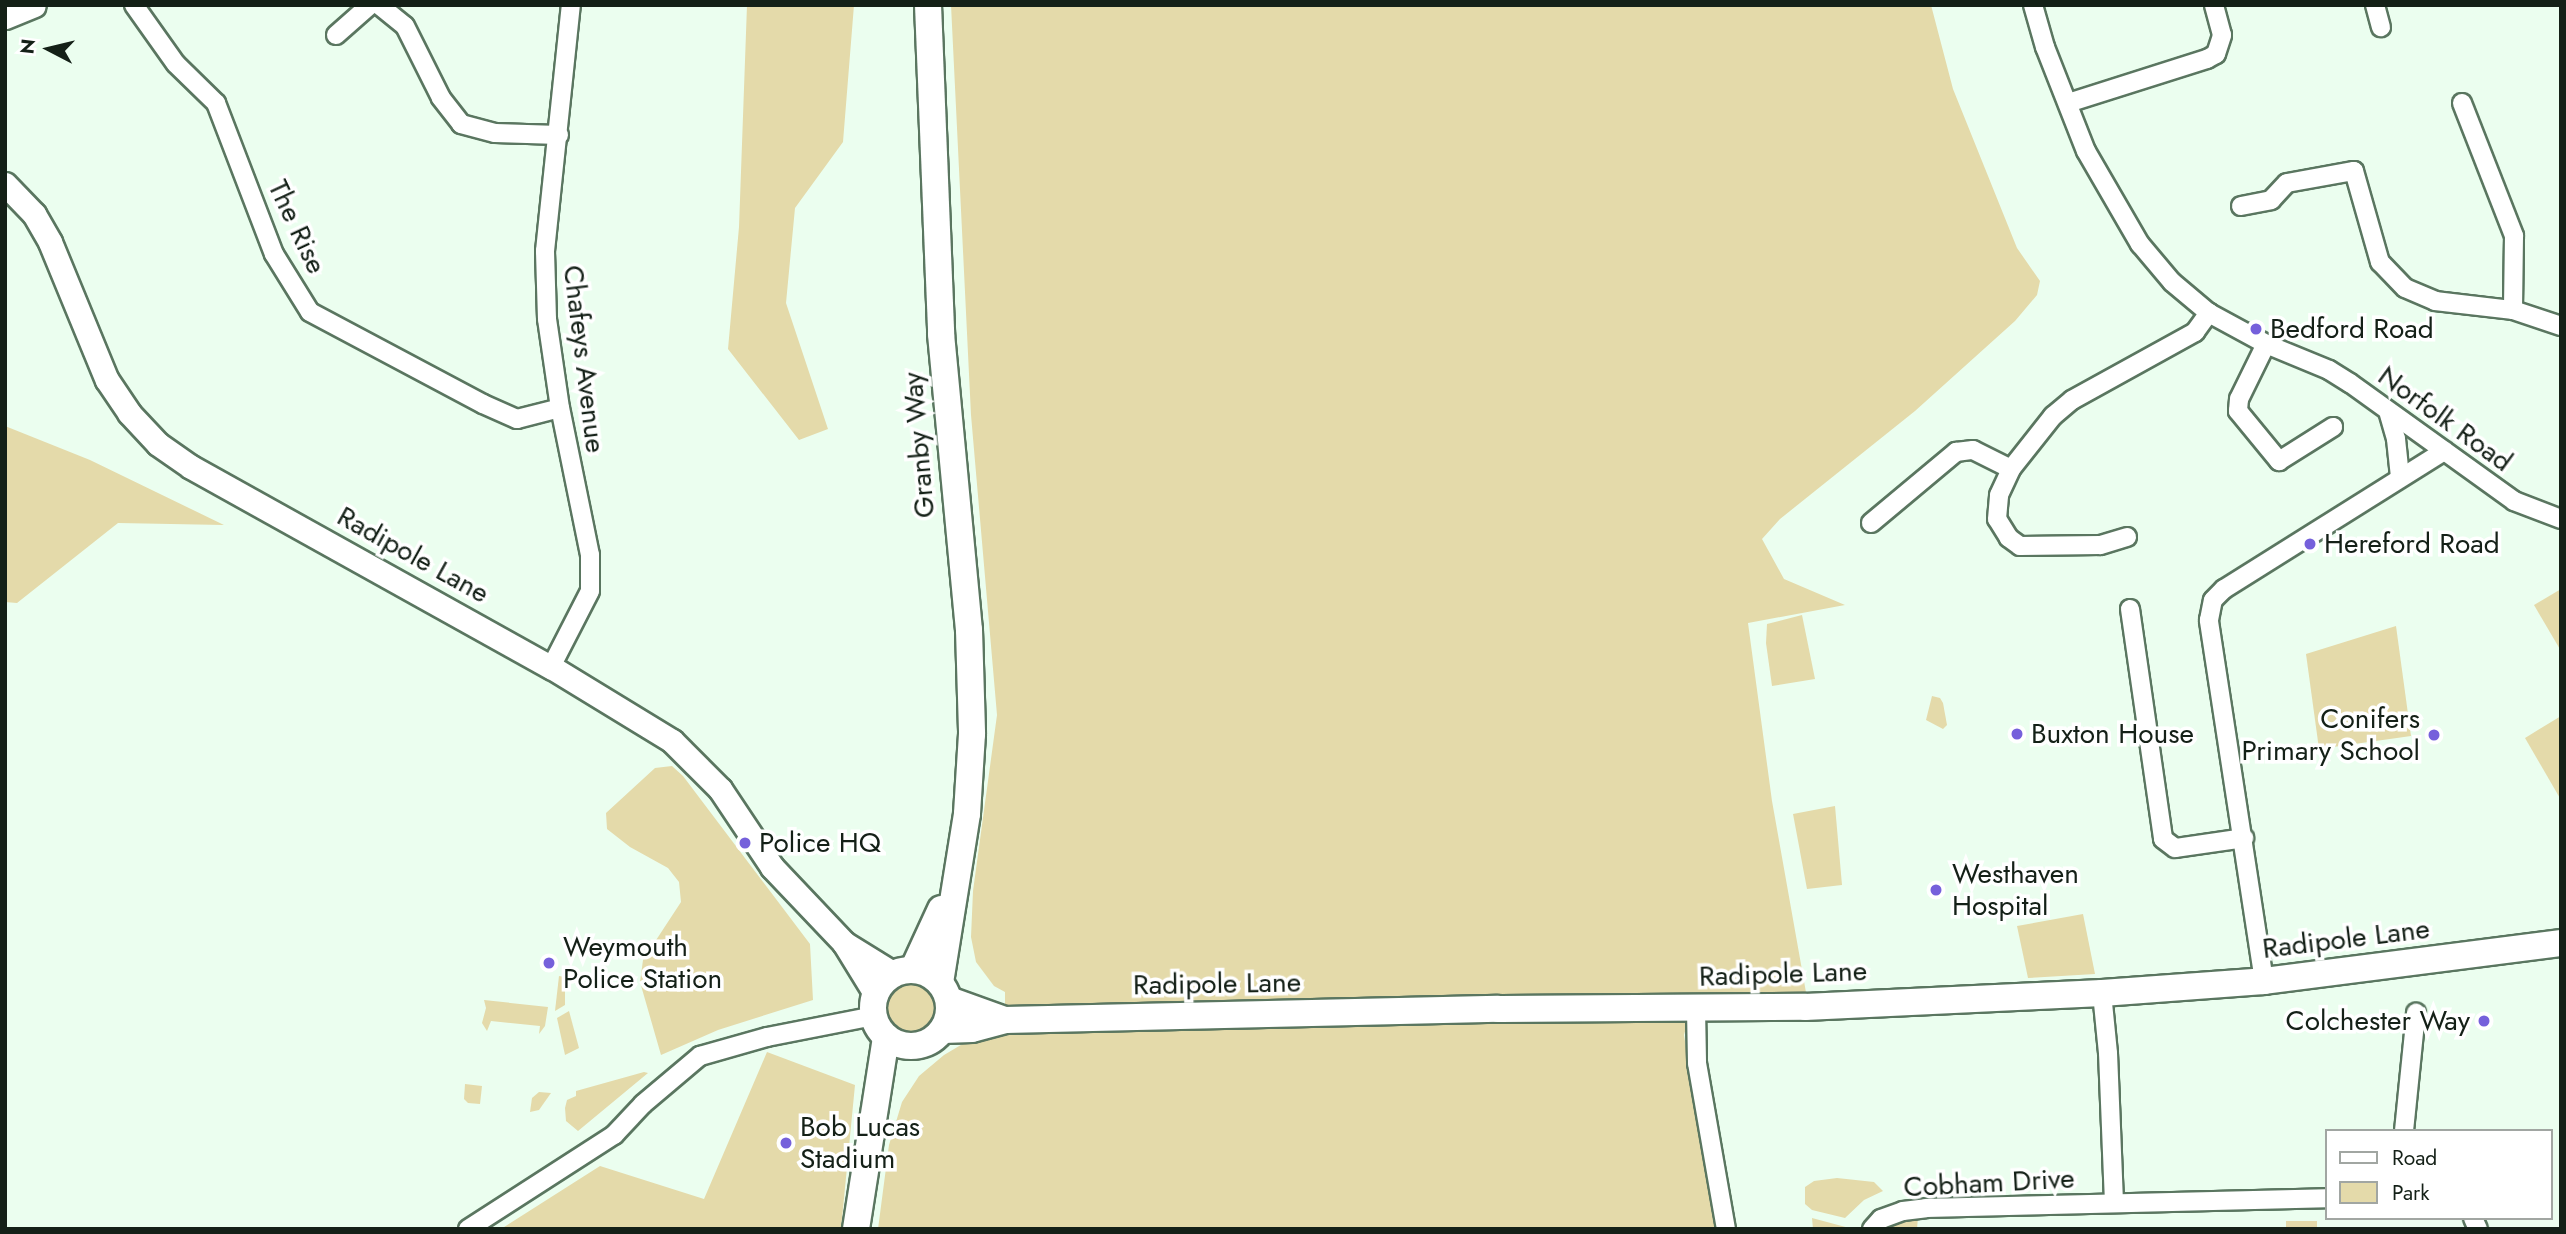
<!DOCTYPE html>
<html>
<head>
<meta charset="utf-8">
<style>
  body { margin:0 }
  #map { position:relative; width:2566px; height:1234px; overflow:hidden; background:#ebfeef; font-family:Jost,sans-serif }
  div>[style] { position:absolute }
  .green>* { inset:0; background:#e4daaa; transform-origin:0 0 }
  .round { border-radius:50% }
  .roads { filter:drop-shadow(2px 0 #5a7660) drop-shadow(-2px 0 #5a7660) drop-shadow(0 2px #5a7660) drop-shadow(0 -2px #5a7660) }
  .minor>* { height:18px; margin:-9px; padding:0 9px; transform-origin:9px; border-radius:9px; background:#fff }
  .tertiary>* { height:23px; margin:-11.5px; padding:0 11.5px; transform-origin:11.5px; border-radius:11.5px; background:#fff }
  .secondary>* { height:26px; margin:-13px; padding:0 13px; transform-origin:13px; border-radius:13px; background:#fff }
  .secondary>.ring { margin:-13px; padding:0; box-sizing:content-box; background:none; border:26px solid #fff; border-radius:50% }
  .dots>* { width:19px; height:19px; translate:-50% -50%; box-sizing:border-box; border:4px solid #fff; border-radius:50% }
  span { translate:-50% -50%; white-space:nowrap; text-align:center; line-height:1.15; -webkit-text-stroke:7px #fff; paint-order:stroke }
  .street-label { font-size:28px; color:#142017 }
  .poi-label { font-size:28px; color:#142017 }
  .left { translate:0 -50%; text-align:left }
  .right { translate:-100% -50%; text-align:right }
  .frame { position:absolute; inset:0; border:7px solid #142017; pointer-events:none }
  .legend { position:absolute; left:2325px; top:1129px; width:228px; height:91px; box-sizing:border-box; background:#fff; border:2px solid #a1a6a2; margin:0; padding:9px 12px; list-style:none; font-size:21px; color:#142017 }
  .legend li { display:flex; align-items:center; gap:14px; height:35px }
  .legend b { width:35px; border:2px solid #a1a6a2 }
  .north { position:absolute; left:14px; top:14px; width:70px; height:70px; -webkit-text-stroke:5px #fff; paint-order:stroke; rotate:277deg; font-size:19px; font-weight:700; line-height:28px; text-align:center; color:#142017 }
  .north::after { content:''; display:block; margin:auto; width:24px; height:32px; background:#142017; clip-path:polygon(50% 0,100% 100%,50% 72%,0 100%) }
</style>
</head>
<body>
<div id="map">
  <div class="green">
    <i style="clip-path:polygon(747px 5px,854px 5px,843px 142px,795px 208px,786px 303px,828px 429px,799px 440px,728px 349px,739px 227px)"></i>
    <i style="clip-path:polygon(951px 5px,1931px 5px,1953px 89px,2017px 248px,2040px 281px,2037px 295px,2015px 321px,1915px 411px,1780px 519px,1762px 539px,1784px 579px,1845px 605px,1748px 623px,1772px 801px,1807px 998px,1694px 1000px,1684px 1035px,1715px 1229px,878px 1229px,889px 1145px,902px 1102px,919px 1076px,944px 1055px,976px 1036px,1005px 1032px,1005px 992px,994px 986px,976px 962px,971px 937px,973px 891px,997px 715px,971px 415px)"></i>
    <i style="clip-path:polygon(5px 426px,90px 460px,224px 525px,118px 523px,17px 603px,5px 602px)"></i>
    <i style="clip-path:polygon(2561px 589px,2561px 651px,2534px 605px)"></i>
    <i style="clip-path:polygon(1802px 615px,1815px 679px,1772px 686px,1766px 643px,1767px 624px)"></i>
    <i style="clip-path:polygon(2396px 626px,2411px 736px,2319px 749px,2306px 654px)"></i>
    <i style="clip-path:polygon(1932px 696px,1940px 698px,1943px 703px,1947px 725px,1943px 729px,1926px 720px)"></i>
    <i style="clip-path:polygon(2561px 716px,2561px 800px,2525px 738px)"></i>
    <i style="clip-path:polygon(672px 766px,683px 776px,810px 944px,813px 1000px,718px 1030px,661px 1055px,640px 982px,643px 960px,681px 902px,679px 882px,668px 868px,630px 847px,607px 829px,606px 813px,655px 768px)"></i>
    <i style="clip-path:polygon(1835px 806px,1842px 885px,1807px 889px,1793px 814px)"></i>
    <i style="clip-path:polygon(2083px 914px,2095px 974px,2028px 978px,2017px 926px)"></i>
    <i style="clip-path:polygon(559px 976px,565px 977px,565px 1005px,555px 1011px)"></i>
    <i class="round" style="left:885px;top:982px;width:52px;height:52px"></i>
    <i style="clip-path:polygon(484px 1000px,548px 1007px,545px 1026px,539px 1034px,540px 1026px,491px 1021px,487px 1031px,482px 1023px,486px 1008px)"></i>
    <i style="clip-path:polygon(569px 1011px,579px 1048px,565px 1055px,557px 1018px)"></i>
    <i style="clip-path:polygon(767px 1052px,855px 1085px,841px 1229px,501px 1229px,600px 1166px,704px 1199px)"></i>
    <i style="clip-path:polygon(644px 1072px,648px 1073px,578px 1131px,566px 1121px,565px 1108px,567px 1100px,576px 1096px,576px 1091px)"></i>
    <i style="clip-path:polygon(465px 1084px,482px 1086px,480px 1104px,468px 1103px,464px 1099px)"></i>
    <i style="clip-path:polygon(539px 1092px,551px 1093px,539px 1110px,530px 1112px,532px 1098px)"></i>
    <i style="clip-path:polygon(1837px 1178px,1874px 1182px,1883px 1191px,1864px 1200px,1845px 1218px,1812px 1210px,1805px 1204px,1805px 1187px,1814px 1181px)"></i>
    <i style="clip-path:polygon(1918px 1217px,1917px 1229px,1881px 1229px,1892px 1222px)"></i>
    <i style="clip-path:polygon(1812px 1218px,1853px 1229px,1813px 1229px)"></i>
    <i style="left:2317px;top:1221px;width:8px;height:31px;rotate:90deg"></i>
  </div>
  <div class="roads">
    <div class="minor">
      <i style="left:134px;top:5px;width:72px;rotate:54.6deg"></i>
      <i style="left:176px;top:64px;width:56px;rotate:44.3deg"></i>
      <i style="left:216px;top:103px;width:162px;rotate:69deg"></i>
      <i style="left:274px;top:254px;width:68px;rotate:58.2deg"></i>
      <i style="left:310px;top:312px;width:196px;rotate:28deg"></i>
      <i style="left:483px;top:404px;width:37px;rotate:24deg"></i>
      <i style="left:517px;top:419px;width:44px;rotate:-14.3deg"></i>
      <i style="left:379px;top:5px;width:33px;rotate:39deg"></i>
      <i style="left:405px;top:26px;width:80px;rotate:63.4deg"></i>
      <i style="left:441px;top:98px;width:33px;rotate:52deg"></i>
      <i style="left:461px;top:124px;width:35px;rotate:15deg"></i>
      <i style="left:495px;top:133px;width:64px;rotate:1.8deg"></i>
      <i style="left:2033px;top:5px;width:44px;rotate:74.1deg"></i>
      <i style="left:2045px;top:47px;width:112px;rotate:68.5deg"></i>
      <i style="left:2086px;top:151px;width:108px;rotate:59.9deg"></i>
      <i style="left:2140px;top:244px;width:50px;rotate:49.9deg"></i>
      <i style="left:2172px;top:282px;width:48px;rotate:40deg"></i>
      <i style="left:2209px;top:313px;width:65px;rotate:28.5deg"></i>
      <i style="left:2266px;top:344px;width:68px;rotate:22.4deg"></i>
      <i style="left:2329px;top:370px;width:25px;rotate:32deg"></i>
      <i style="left:2350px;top:383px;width:202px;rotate:35.7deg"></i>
      <i style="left:2514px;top:501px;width:50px;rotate:21deg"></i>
      <i style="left:2375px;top:5px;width:23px;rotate:75deg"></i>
      <i style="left:336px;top:35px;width:45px;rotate:-41.4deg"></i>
      <i style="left:2068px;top:103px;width:146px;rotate:-17.6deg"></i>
      <i style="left:2207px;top:59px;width:10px;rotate:-29deg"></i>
      <i style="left:2216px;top:54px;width:20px;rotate:-72deg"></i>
      <i style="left:2222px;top:35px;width:31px;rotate:-105deg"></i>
      <i style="left:2462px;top:103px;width:143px;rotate:68.6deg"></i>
      <i style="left:2514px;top:236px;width:74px;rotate:90.8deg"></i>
      <i style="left:2241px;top:206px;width:31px;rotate:-11deg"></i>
      <i style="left:2271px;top:200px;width:23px;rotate:-47deg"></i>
      <i style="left:2287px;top:183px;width:68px;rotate:-10.2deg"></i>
      <i style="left:2354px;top:171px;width:95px;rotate:74.1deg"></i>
      <i style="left:2380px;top:262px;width:36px;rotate:46deg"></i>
      <i style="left:2405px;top:288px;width:33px;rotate:23deg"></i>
      <i style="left:2435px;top:301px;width:79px;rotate:6.6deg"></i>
      <i style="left:2513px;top:310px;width:51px;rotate:18.4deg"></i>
      <i style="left:2266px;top:344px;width:61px;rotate:116.1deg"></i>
      <i style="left:2239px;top:399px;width:12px;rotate:95deg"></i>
      <i style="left:2238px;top:411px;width:65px;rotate:50.6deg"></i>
      <i style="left:2279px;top:461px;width:64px;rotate:-32.2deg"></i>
      <i style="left:2388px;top:411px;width:29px;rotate:74deg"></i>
      <i style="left:2396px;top:439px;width:39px;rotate:84deg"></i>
      <i style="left:1871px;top:523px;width:111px;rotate:-39.9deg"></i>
      <i style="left:1956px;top:452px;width:17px;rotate:-7deg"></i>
      <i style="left:1973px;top:450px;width:42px;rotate:26.6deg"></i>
      <i style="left:2127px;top:537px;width:28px;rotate:163deg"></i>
      <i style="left:2100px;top:545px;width:80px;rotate:179.3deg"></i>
      <i style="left:2020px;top:546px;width:14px;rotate:-144deg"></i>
      <i style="left:2009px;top:538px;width:22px;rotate:-122deg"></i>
      <i style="left:1997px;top:519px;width:24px;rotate:-85deg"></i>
      <i style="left:1999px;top:495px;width:29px;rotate:-65deg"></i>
      <i style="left:2011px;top:469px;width:68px;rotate:-51.6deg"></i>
      <i style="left:2053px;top:416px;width:25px;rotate:-40deg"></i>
      <i style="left:2072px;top:400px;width:141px;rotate:-28.9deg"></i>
      <i style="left:2195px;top:332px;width:24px;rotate:-54deg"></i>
      <i style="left:2130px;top:609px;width:232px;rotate:81.8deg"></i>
      <i style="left:2163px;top:839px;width:15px;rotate:37deg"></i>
      <i style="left:2175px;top:848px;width:70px;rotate:-8.2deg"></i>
      <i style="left:551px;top:667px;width:85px;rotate:-62.8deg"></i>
      <i style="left:590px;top:591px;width:36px;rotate:-90deg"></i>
      <i style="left:590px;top:555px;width:150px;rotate:-101.5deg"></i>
      <i style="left:560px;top:408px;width:90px;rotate:-98.3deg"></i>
      <i style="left:547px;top:319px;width:68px;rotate:-91.7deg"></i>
      <i style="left:545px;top:251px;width:247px;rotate:-84deg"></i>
      <i style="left:2264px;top:981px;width:365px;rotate:-98.7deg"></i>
      <i style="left:2209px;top:620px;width:20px;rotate:-79deg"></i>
      <i style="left:2213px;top:600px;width:16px;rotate:-45deg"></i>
      <i style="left:2224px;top:589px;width:260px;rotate:-32.1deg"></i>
      <i style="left:2102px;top:993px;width:60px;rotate:84.3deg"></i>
      <i style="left:2108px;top:1053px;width:150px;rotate:87.7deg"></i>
      <i style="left:1696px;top:1009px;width:54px;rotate:88.9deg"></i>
      <i style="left:1697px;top:1063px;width:169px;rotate:80.1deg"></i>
      <i style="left:2404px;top:1131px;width:119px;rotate:-84.2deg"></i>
      <i style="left:2473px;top:1218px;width:12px;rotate:66deg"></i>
      <i style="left:468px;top:1229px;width:174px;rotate:-32.8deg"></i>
      <i style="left:614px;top:1135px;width:42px;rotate:-46.9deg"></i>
      <i style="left:643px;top:1104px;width:75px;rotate:-40.1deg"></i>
      <i style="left:700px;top:1056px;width:70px;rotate:-15.8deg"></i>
      <i style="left:767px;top:1037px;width:109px;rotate:-11.1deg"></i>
      <i style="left:1872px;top:1229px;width:13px;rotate:-48deg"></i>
      <i style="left:1881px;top:1219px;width:23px;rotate:-20deg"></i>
      <i style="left:1903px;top:1211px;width:23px;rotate:-7deg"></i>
      <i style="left:1926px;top:1208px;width:400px;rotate:-1.4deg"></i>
    </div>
    <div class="tertiary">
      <i style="left:5px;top:17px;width:31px;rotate:-22deg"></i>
      <i style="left:5px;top:184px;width:42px;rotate:46deg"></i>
      <i style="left:34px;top:214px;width:32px;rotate:60deg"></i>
      <i style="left:50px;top:242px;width:149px;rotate:67.6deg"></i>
      <i style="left:107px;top:380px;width:40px;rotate:56deg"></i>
      <i style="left:129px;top:413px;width:42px;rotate:46.9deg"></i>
      <i style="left:158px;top:444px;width:40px;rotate:34.9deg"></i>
      <i style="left:191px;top:467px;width:412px;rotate:29.1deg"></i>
      <i style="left:551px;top:667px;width:142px;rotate:31.4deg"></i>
      <i style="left:672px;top:741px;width:68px;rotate:45deg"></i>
      <i style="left:720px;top:789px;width:94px;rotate:56.3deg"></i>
      <i style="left:772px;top:867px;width:105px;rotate:46.5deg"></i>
      <i style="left:844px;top:943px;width:61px;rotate:58.4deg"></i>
      <i style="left:844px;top:943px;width:59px;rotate:31.8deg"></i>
    </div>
    <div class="secondary">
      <i style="left:928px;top:5px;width:329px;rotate:87.7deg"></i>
      <i style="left:941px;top:334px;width:297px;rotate:84.6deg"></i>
      <i style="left:969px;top:630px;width:104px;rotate:88.3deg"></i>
      <i style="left:972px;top:734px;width:80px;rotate:93.6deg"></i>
      <i style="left:967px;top:814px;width:171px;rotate:99.1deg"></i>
      <i class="ring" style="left:873px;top:970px;width:50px;height:50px"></i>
      <i style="left:913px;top:970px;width:67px;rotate:-65.3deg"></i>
      <i style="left:949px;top:1000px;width:59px;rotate:19.7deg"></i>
      <i style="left:943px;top:1030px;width:29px;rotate:-2deg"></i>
      <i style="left:972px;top:1029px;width:34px;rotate:-15deg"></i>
      <i style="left:1005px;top:1020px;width:493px;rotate:-1.3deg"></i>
      <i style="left:1498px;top:1009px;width:307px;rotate:-0.4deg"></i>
      <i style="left:1805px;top:1007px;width:297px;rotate:-2.7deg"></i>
      <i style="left:2102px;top:993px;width:162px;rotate:-4.2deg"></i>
      <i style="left:2264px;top:981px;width:299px;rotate:-7.3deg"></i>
      <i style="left:856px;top:1229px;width:194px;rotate:-81.1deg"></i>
    </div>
  </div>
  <div class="dots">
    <i style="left:2256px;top:329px;background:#7560db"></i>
    <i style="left:2310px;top:544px;background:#7560db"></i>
    <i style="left:2017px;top:734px;background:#7560db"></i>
    <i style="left:2434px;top:735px;background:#7560db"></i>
    <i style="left:745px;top:843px;background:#7560db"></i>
    <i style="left:1936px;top:890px;background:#7560db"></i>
    <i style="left:549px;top:963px;background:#7560db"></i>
    <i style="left:2484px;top:1021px;background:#7560db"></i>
    <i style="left:786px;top:1143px;background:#7560db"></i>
  </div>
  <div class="street-label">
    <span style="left:297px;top:227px;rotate:65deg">The Rise</span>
    <span style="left:584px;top:359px;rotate:83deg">Chafeys Avenue</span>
    <span style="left:2445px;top:419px;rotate:36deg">Norfolk Road</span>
    <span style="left:919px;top:445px;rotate:-95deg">Granby Way</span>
    <span style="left:413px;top:555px;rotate:29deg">Radipole Lane</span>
    <span style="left:2346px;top:939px;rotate:-7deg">Radipole Lane</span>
    <span style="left:1783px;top:974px;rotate:-2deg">Radipole Lane</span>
    <span style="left:1217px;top:984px;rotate:-1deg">Radipole Lane</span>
    <span style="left:1989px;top:1183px;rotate:-3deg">Cobham Drive</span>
  </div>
  <div class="poi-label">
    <span class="left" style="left:2270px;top:329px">Bedford Road</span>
    <span class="left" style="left:2324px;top:544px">Hereford Road</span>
    <span class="right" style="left:2420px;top:735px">Conifers<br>Primary School</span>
    <span class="left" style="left:2031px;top:734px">Buxton House</span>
    <span class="left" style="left:759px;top:843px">Police HQ</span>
    <span class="left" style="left:1952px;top:890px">Westhaven<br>Hospital</span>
    <span class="left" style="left:563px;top:963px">Weymouth<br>Police Station</span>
    <span class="right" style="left:2470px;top:1021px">Colchester Way</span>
    <span class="left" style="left:800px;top:1143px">Bob Lucas<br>Stadium</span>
  </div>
  <div class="frame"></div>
  <ul class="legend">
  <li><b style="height:9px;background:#fff"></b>Road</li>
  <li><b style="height:19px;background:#e4daaa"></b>Park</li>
  </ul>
  <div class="north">N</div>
</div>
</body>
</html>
